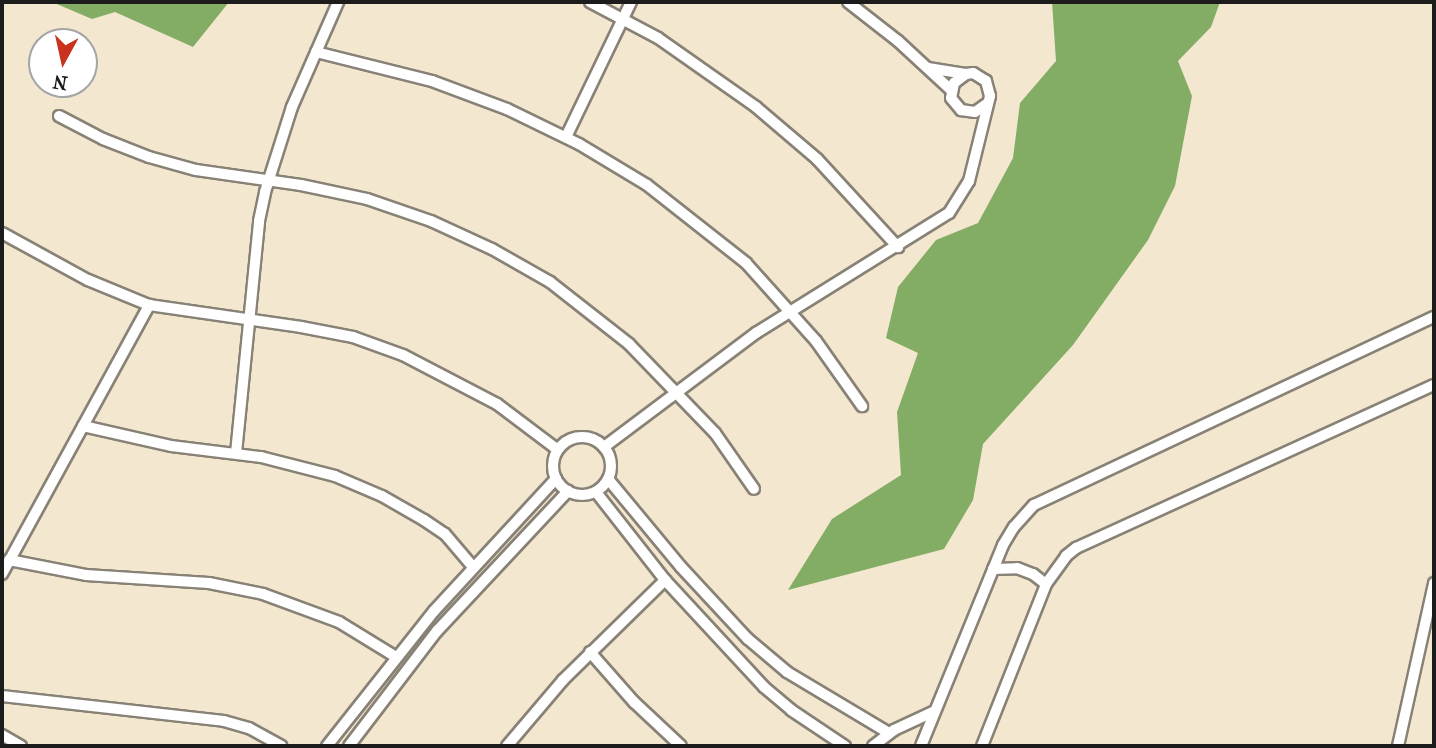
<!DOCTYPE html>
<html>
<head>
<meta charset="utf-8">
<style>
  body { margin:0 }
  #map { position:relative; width:1436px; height:748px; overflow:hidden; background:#f4e7d0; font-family:"IM FELL French Canon",serif }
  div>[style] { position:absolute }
  .forest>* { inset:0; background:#83ac64 }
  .roads { filter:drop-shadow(2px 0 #888276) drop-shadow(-2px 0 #888276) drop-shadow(0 2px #888276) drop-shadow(0 -2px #888276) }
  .minor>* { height:10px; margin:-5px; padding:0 5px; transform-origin:5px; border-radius:5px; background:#fff }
  .minor>.ring { margin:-5px; padding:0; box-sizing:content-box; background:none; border:10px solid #fff; border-radius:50% }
  span { translate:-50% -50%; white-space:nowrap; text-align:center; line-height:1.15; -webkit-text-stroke:6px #fff; paint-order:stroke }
  .frame { position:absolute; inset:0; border:4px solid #1c1c1c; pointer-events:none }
  .north { position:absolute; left:28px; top:28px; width:70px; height:70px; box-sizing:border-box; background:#fff; border:2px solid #a4a4a4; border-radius:50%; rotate:188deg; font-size:19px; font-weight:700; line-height:28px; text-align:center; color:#1c1c1c }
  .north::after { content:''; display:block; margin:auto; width:24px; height:32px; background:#c8321e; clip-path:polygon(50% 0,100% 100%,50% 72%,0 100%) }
</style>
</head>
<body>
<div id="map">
  <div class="forest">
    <i style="clip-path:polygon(52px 2px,229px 2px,193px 47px,115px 12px,92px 19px)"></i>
    <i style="clip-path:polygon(1052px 2px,1220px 2px,1211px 27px,1178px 61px,1192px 96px,1175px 186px,1148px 240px,1073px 345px,983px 444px,973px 500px,944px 549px,788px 590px,832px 519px,901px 475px,897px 412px,918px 353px,886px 338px,898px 287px,936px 240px,978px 223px,1013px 158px,1020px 103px,1056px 61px)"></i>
  </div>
  <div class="roads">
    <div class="minor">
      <i style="left:590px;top:2px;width:77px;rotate:27.9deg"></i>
      <i style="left:658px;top:38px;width:120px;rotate:35.1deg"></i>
      <i style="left:756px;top:107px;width:80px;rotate:40.4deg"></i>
      <i style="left:817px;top:159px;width:120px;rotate:47.4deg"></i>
      <i style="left:848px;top:2px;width:63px;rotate:38deg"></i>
      <i style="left:898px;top:41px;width:72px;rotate:42.8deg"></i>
      <i style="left:316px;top:52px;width:120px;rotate:14deg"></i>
      <i style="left:432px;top:81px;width:80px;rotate:20.5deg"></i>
      <i style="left:507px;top:109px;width:80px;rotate:25.9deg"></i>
      <i style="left:579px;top:144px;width:79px;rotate:31.1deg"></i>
      <i style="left:647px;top:185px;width:126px;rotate:38.2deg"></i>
      <i style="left:746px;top:263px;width:105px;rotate:48.1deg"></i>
      <i style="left:816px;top:341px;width:80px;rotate:54.7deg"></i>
      <i style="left:928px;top:68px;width:38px;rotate:9deg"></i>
      <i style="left:59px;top:116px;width:50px;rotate:27.6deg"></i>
      <i style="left:103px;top:139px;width:49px;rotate:21.4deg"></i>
      <i style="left:149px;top:157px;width:49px;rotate:15.5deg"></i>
      <i style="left:196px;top:170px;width:106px;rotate:8.1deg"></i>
      <i style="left:301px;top:185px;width:67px;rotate:12deg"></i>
      <i style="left:367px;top:199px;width:68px;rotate:19deg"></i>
      <i style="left:431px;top:221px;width:67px;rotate:24.7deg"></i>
      <i style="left:492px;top:249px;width:67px;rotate:29.6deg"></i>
      <i style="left:550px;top:282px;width:100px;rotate:38.1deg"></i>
      <i style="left:629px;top:344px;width:124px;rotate:46deg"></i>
      <i style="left:715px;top:433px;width:68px;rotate:55.1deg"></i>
      <i style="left:566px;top:137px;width:150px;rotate:-64.3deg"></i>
      <i style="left:2px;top:233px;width:98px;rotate:28.7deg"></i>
      <i style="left:88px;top:280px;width:66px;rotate:22.3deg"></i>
      <i style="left:149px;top:305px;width:154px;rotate:8.2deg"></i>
      <i style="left:301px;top:327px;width:53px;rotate:10.9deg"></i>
      <i style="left:353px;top:337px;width:53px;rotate:19.8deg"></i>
      <i style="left:403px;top:355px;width:106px;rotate:27.5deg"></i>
      <i style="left:497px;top:404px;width:76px;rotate:37deg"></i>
      <i style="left:83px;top:426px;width:90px;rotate:12.8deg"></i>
      <i style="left:171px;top:446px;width:91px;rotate:7deg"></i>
      <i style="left:261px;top:457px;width:76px;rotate:14.4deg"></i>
      <i style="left:335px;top:476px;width:51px;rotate:23.1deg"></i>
      <i style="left:382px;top:496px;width:48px;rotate:29.7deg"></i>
      <i style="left:424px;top:520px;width:25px;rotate:34deg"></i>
      <i style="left:445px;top:534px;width:43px;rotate:49.7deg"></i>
      <i class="ring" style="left:553px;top:437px;width:48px;height:48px"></i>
      <i style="left:604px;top:447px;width:190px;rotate:-36.9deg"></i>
      <i style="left:756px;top:333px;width:227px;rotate:-31.9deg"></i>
      <i style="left:949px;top:213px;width:38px;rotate:-58deg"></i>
      <i style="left:969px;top:181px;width:88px;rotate:-76.1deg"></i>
      <i style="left:990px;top:96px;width:16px;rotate:-105deg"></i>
      <i style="left:986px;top:81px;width:15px;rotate:-148deg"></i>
      <i style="left:973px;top:73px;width:7px;rotate:172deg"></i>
      <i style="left:966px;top:74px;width:15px;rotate:143deg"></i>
      <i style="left:954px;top:83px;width:15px;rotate:101deg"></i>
      <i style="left:951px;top:98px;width:16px;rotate:50deg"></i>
      <i style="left:961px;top:110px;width:14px;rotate:8deg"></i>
      <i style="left:975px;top:112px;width:16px;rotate:-35deg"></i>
      <i style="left:236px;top:453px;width:233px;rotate:-84.3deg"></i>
      <i style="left:259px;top:221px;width:30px;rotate:-78deg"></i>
      <i style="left:265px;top:192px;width:89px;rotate:-72.4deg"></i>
      <i style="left:292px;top:107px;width:115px;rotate:-66.3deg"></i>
      <i style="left:608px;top:479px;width:114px;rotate:50.3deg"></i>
      <i style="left:681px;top:567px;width:98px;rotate:47.1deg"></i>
      <i style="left:748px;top:639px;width:51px;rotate:40.2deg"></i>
      <i style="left:787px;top:672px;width:119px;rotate:30.9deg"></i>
      <i style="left:596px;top:492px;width:112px;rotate:51.9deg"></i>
      <i style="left:665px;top:580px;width:146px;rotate:47.2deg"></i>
      <i style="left:764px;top:687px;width:35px;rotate:40deg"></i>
      <i style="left:791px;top:710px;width:65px;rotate:33.7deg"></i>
      <i style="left:9px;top:560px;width:78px;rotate:11deg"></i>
      <i style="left:86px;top:575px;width:123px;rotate:3.7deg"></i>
      <i style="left:209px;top:583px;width:55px;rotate:11.5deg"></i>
      <i style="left:263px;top:594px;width:81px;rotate:20.2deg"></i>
      <i style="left:339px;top:622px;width:67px;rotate:31.6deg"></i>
      <i style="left:993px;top:569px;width:24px;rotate:-2deg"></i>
      <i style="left:1017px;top:568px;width:17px;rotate:21deg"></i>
      <i style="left:1033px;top:574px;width:16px;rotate:38deg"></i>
      <i style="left:2px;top:574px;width:307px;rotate:-61.3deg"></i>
      <i style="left:590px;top:652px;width:67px;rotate:48.7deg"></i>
      <i style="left:634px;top:702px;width:64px;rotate:43.1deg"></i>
      <i style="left:2px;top:696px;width:223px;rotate:6.4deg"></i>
      <i style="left:224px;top:721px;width:26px;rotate:16deg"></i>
      <i style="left:249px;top:728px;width:37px;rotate:29deg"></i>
      <i style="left:2px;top:735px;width:22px;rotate:30deg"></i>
      <i style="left:327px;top:746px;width:172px;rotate:-51.6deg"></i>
      <i style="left:434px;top:611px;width:180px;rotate:-47.3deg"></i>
      <i style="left:349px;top:746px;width:145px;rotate:-52.6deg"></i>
      <i style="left:437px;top:631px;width:192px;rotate:-46.9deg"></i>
      <i style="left:507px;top:746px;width:87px;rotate:-49.7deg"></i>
      <i style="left:563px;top:680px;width:143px;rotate:-44.4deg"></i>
      <i style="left:873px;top:746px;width:26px;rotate:-37deg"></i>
      <i style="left:894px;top:730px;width:45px;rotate:-24.9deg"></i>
      <i style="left:921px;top:746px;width:217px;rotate:-67.8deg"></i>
      <i style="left:1003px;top:545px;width:21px;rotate:-59deg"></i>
      <i style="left:1014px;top:527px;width:30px;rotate:-48deg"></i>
      <i style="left:1034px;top:505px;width:442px;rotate:-25.2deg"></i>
      <i style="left:982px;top:746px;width:174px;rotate:-68.4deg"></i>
      <i style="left:1046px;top:584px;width:34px;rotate:-54deg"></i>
      <i style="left:1066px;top:556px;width:13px;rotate:-39deg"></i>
      <i style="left:1076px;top:548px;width:393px;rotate:-24.5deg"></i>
      <i style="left:1398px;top:746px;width:167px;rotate:-77.5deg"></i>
    </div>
  </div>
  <div class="frame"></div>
  <div class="north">N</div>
</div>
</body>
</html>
